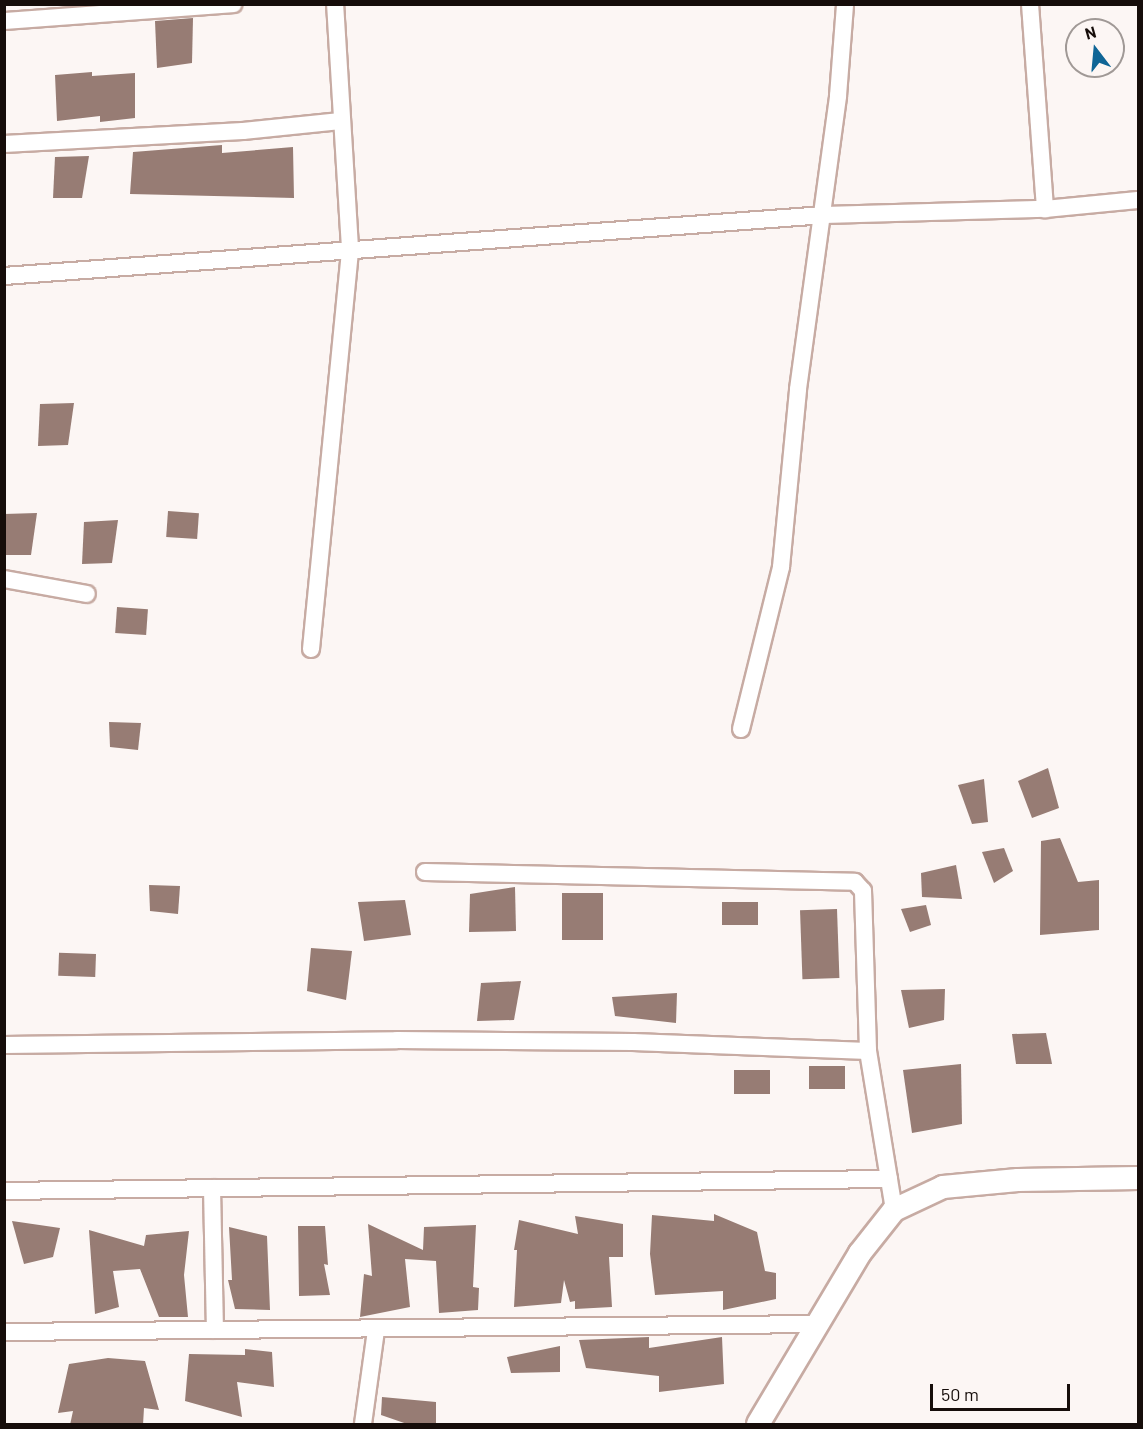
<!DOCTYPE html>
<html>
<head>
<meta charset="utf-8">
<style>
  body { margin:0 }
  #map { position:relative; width:1143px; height:1429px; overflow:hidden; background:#fcf6f4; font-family:Barlow,sans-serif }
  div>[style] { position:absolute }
  .building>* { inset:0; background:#977c74; transform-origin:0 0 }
  .roads { filter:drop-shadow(2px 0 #c7aba3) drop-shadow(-2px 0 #c7aba3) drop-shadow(0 2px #c7aba3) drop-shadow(0 -2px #c7aba3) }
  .minor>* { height:16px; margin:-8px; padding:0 8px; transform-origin:8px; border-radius:8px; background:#fff }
  .secondary>* { height:22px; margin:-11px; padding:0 11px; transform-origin:11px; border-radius:11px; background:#fff }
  span { translate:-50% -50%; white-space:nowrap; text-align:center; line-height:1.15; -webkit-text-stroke:4.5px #fcf6f4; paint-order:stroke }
  .frame { position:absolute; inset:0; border:6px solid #160d0a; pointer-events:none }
  .north { position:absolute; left:1065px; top:18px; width:60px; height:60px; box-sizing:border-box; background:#fcf6f4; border:2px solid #a09996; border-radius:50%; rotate:344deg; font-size:16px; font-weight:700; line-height:24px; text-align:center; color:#160d0a }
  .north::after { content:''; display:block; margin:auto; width:21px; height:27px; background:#0f6596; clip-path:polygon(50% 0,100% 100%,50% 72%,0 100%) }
  .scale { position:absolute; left:930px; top:1384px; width:140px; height:27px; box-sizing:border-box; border:3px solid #160d0a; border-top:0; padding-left:8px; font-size:18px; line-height:21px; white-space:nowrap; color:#160d0a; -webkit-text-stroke:4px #fcf6f4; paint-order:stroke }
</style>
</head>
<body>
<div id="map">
  <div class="building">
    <i style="clip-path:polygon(193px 18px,192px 63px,157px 68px,155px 21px)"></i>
    <i style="clip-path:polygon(92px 72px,92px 76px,135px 73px,135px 118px,100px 122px,100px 116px,57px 121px,55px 75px)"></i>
    <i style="clip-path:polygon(222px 145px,222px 153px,293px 147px,294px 198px,130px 194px,133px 152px)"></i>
    <i style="clip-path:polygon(89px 156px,82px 198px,53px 198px,55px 157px)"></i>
    <i style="clip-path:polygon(74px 403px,68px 445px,38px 446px,40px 404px)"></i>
    <i style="left:168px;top:511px;width:31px;height:26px;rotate:4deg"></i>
    <i style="clip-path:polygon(37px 513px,31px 555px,4px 555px,4px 514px)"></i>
    <i style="clip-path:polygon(118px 520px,112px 563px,82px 564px,84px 522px)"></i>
    <i style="left:117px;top:607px;width:31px;height:26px;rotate:4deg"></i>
    <i style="clip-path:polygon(109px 722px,141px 723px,138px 750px,110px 747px)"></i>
    <i style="clip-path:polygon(1048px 768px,1059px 808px,1032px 818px,1018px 781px)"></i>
    <i style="clip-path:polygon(984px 779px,988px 822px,972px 824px,958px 785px)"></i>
    <i style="clip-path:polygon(1060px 838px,1078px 882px,1099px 880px,1099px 930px,1040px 935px,1041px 841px)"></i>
    <i style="clip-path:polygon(1004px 848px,1013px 871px,994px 883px,982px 852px)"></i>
    <i style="clip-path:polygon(956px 865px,962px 899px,922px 897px,921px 873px)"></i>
    <i style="clip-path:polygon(149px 885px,180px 886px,178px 914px,150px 911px)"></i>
    <i style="clip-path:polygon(515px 887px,516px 931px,469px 932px,470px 894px)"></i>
    <i style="left:562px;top:893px;width:41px;height:47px"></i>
    <i style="clip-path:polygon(405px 900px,411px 935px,364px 941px,358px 902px)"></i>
    <i style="left:758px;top:902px;width:23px;height:36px;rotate:90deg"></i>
    <i style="clip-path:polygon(926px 905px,931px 925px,910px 932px,901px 909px)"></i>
    <i style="left:837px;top:909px;width:69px;height:37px;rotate:88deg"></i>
    <i style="clip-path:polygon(311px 948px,352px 951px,346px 1000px,307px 991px)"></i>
    <i style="left:96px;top:954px;width:23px;height:37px;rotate:92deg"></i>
    <i style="clip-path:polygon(521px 981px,514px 1020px,477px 1021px,481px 983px)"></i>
    <i style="clip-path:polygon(945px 989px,944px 1020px,909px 1028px,901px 990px)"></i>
    <i style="clip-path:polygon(677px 993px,676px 1023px,615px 1016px,612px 997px)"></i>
    <i style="clip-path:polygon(1046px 1033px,1052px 1064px,1016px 1064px,1012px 1034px)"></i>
    <i style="clip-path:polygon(961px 1064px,962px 1124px,912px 1133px,903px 1070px)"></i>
    <i style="left:845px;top:1066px;width:23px;height:36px;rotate:90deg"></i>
    <i style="left:770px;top:1070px;width:24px;height:36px;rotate:90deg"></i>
    <i style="clip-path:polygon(714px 1214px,757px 1232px,765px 1271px,776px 1273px,776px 1299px,723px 1310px,723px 1291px,655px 1295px,650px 1254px,652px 1215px,714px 1221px)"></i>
    <i style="clip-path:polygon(575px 1216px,623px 1224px,623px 1257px,609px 1257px,612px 1307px,575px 1309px,575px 1301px,570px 1302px,564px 1280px,561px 1303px,514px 1307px,517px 1250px,514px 1250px,519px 1220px,578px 1234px)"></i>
    <i style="clip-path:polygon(12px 1221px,60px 1228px,53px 1257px,24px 1264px)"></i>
    <i style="clip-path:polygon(368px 1224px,423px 1250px,424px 1227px,476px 1225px,473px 1287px,479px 1288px,478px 1310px,439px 1313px,436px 1261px,405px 1259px,410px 1307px,360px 1317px,364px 1274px,372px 1276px)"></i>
    <i style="clip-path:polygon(298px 1226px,325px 1226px,328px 1265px,324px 1264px,330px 1295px,299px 1296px)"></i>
    <i style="clip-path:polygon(229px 1227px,267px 1236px,270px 1310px,235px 1309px,228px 1280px,232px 1280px)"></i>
    <i style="clip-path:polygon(89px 1230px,144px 1246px,146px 1235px,189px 1231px,184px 1275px,188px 1317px,159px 1317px,140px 1269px,113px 1271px,119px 1307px,95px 1314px)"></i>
    <i style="clip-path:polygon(649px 1337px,649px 1348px,722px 1337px,724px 1384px,659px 1392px,659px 1376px,586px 1368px,579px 1340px)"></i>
    <i style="clip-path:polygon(560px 1346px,560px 1372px,511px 1373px,507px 1357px)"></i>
    <i style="clip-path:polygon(245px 1349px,272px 1352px,274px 1387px,237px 1382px,242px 1417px,185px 1401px,189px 1354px,245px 1355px)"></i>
    <i style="clip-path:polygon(108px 1358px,145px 1361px,159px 1410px,144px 1408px,143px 1425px,70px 1425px,73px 1411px,58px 1413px,69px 1364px)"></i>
    <i style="clip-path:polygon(382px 1397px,436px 1402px,436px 1424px,410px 1425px,381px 1415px)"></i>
  </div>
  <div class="roads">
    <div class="minor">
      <i style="left:1030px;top:4px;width:206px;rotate:85.8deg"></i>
      <i style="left:4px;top:21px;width:230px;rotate:-4.2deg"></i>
      <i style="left:4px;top:144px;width:239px;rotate:-3.1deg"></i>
      <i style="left:243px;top:131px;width:98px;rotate:-5.9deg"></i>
      <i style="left:4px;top:276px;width:822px;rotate:-4.25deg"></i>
      <i style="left:824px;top:215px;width:221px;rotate:-1.6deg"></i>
      <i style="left:1045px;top:209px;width:93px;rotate:-5.5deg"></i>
      <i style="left:4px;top:579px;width:84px;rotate:10.2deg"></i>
      <i style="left:311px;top:649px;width:403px;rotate:-84.4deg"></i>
      <i style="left:350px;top:248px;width:244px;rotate:-93.5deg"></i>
      <i style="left:741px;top:729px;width:167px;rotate:-76.1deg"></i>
      <i style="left:781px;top:567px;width:179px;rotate:-84.5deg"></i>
      <i style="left:798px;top:389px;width:296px;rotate:-82.2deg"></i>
      <i style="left:838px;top:96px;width:92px;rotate:-85.6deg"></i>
      <i style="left:425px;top:872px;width:430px;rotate:1.3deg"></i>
      <i style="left:855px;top:882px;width:12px;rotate:48deg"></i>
      <i style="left:863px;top:891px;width:160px;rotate:88.2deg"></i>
      <i style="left:4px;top:1045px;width:393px;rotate:-0.7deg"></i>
      <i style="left:397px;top:1040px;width:236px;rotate:0.5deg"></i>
      <i style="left:633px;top:1042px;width:235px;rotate:2.2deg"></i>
      <i style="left:868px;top:1051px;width:161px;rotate:80.7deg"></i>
      <i style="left:212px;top:1188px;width:142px;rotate:88.8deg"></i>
      <i style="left:4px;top:1191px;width:885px;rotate:-0.78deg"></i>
      <i style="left:4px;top:1332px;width:814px;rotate:-0.56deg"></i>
      <i style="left:363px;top:1424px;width:95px;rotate:-82.1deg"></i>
    </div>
    <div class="secondary">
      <i style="left:758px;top:1424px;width:199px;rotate:-59.2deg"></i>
      <i style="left:860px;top:1253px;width:55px;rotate:-51.7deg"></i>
      <i style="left:894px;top:1210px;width:54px;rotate:-25.1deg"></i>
      <i style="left:943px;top:1187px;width:75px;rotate:-5.3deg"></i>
      <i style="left:1018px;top:1180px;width:120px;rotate:-1deg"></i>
    </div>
  </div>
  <div class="frame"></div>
  <div class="north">N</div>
  <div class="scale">50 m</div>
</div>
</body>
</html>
